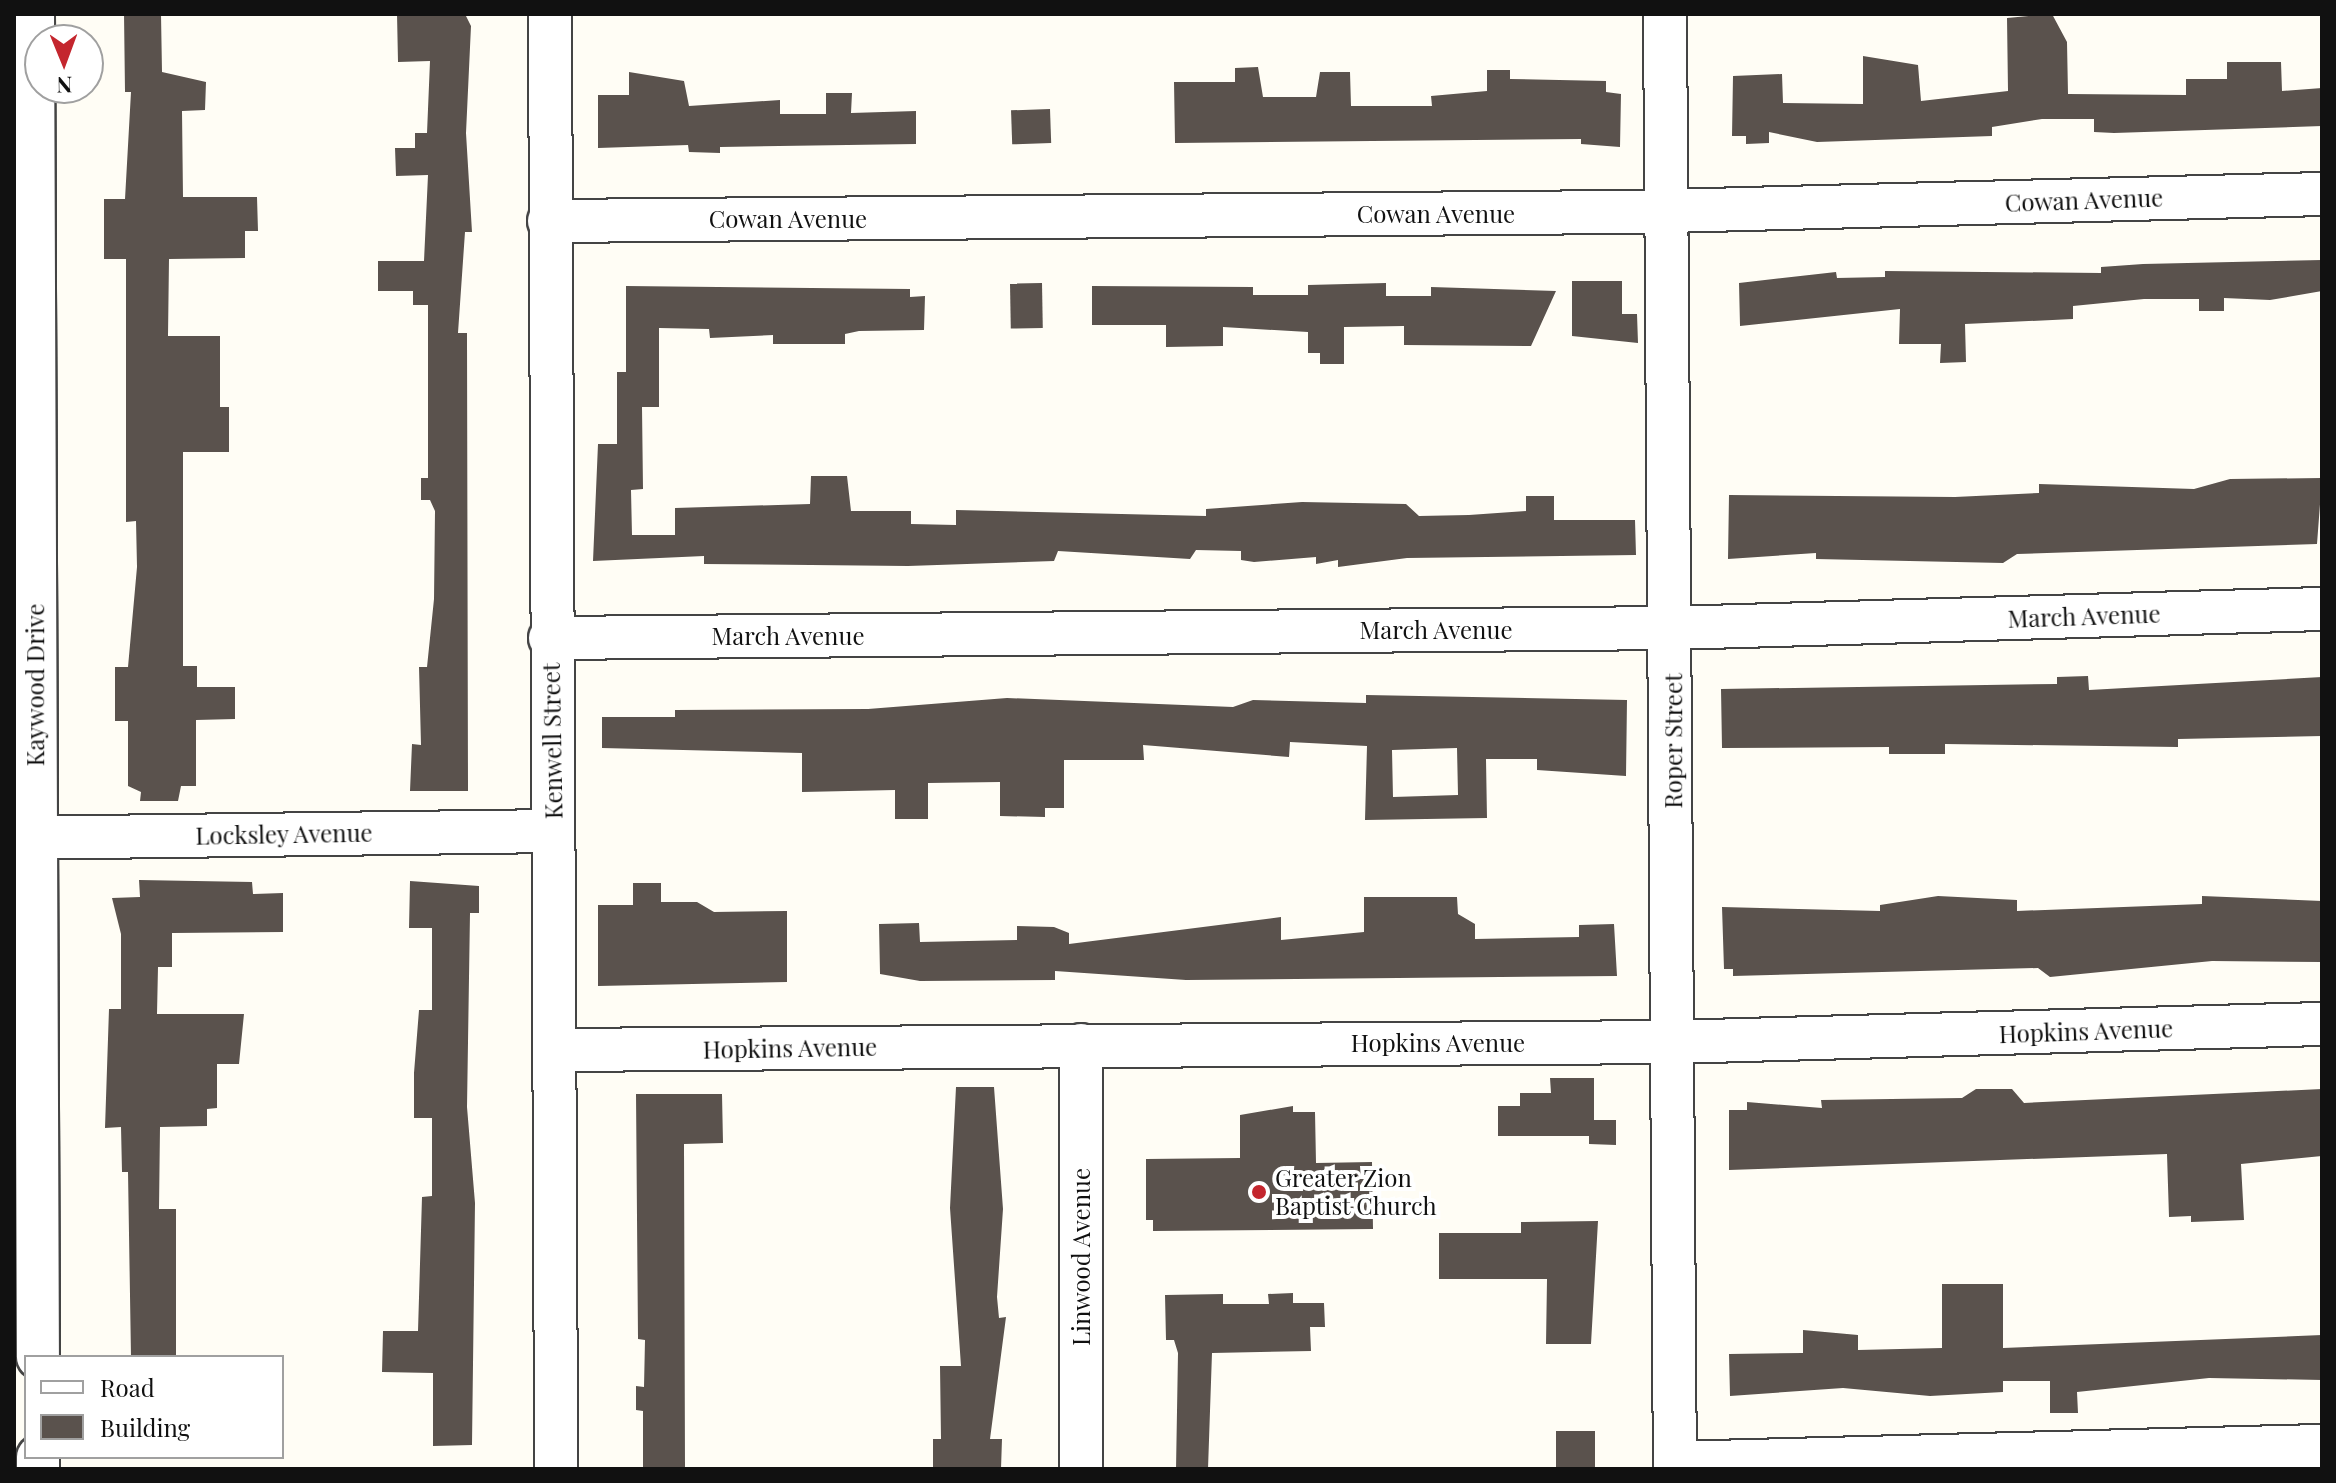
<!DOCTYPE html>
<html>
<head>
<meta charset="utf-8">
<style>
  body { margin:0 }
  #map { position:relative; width:2336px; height:1483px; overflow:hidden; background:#fffdf5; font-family:"Playfair Display",serif }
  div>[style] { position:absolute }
  .building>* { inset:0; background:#5a524d; transform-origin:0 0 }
  .roads { filter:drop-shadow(2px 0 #444) drop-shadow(-2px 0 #444) drop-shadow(0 2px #444) drop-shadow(0 -2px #444) }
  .minor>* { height:42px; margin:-21px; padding:0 21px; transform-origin:21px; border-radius:21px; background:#fff }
  .dots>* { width:22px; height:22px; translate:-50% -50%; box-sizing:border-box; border:4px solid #fff; border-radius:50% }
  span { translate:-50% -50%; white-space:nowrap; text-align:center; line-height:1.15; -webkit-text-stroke:8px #fff; paint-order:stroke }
  .street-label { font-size:24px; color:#111 }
  .poi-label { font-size:24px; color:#111 }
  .left { translate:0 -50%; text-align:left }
  .frame { position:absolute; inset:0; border:16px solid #111; pointer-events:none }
  .legend { position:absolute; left:24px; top:1355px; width:260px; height:104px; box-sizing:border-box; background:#fff; border:2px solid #a0a0a0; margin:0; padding:10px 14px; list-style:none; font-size:24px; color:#111 }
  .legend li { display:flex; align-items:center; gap:16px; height:40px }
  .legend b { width:40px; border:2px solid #a0a0a0 }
  .north { position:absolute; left:24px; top:24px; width:80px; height:80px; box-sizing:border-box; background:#fff; border:2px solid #a0a0a0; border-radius:50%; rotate:179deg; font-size:22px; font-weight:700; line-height:32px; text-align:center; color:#111 }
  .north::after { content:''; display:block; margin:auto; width:28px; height:36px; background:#c4262e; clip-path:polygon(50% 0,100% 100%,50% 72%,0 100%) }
</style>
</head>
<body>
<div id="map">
  <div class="building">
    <i style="clip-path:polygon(124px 14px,161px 14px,162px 72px,206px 82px,205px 110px,182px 111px,183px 197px,257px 197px,258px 231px,245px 231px,245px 258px,169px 259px,168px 336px,220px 336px,220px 407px,229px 407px,229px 452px,183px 452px,183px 666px,197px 666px,197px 687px,235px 687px,235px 719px,196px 720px,196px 786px,181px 786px,178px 801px,140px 801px,141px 792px,128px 786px,128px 721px,115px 721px,115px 667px,128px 667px,137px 567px,136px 521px,126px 522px,126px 259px,104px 259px,104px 199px,125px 199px,131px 92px,125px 92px)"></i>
    <i style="clip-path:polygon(397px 14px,465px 14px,471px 26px,466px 133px,472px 232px,465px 232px,458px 333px,467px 333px,468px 791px,410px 791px,412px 744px,421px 745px,419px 667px,427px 667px,434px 599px,435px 511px,430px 500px,421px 500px,421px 478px,428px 478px,428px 305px,413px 305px,413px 291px,378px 291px,378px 261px,424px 261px,428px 175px,396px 176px,395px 148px,415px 148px,415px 133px,427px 133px,430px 61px,398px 62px)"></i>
    <i style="clip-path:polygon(2052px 14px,2067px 42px,2068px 94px,2186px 95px,2186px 79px,2227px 79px,2227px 62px,2281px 62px,2282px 91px,2322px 88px,2322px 126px,2114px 133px,2094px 132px,2094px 119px,2042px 119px,1992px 127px,1992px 136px,1817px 142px,1769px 132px,1769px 143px,1746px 144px,1746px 136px,1732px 136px,1733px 76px,1782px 74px,1783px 103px,1863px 104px,1863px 56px,1918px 65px,1921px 101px,2008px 91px,2007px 18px)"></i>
    <i style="clip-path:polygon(1258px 67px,1263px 97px,1316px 97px,1320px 72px,1350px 72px,1351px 106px,1432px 106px,1431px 96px,1487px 91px,1487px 70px,1510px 70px,1510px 79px,1606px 81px,1606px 92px,1621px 94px,1620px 147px,1581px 144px,1581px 139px,1175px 143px,1174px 82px,1235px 82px,1235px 68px)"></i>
    <i style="clip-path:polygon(629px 72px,684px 81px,689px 106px,780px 100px,780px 114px,826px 114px,826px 93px,852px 93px,851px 113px,916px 111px,916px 144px,720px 147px,720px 153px,689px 152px,688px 145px,598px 148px,598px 95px,629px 95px)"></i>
    <i style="left:1050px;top:109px;width:34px;height:39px;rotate:88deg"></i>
    <i style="clip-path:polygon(2322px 260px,2322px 291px,2270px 300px,2224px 298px,2224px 311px,2199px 311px,2199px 299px,2144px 299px,2073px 306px,2073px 319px,1965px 324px,1966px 362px,1940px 363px,1941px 344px,1899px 344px,1900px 309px,1740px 326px,1739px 283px,1836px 272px,1837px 278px,1885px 277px,1885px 271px,2101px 273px,2101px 267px,2143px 264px)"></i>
    <i style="clip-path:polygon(1572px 281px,1622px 281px,1622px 314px,1637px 314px,1638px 343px,1572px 336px)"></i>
    <i style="left:1042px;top:283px;width:45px;height:32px;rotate:89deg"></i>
    <i style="clip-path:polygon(1386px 283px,1386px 296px,1431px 296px,1431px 287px,1556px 291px,1531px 346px,1404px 345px,1404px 326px,1344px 327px,1344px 364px,1320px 364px,1320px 353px,1308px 353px,1308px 332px,1223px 327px,1223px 346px,1166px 347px,1166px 325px,1092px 325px,1092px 286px,1253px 287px,1253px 295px,1308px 295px,1308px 285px)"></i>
    <i style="clip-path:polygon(626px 286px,910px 289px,910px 297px,925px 296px,924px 330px,859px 331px,845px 334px,845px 344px,773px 344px,773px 335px,710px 338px,709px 329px,659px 328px,659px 407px,642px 407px,643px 489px,631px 490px,632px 535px,675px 535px,675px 508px,810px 504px,811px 476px,847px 476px,851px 511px,911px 511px,911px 524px,956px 525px,956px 510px,1206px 516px,1206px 509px,1302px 502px,1406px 504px,1419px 516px,1469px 515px,1526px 511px,1526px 496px,1554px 496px,1554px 520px,1635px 520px,1636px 555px,1407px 558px,1338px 567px,1338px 560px,1316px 564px,1316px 557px,1254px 562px,1241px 560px,1241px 551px,1196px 550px,1190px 559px,1058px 551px,1054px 561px,908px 566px,704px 564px,704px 556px,593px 561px,598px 444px,617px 444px,617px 372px,626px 372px)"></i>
    <i style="clip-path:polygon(2322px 478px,2317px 544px,2017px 554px,2003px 563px,1816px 559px,1816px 553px,1728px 559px,1729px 495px,1955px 497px,2039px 493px,2039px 484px,2194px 489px,2230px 479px)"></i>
    <i style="clip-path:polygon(2088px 676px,2089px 690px,2322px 677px,2322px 736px,2178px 739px,2178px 747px,1945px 744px,1945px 754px,1889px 754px,1889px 747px,1722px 748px,1721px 689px,2057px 684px,2057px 677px)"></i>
    <i style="clip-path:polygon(evenodd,1366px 695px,1627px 700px,1626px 776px,1537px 770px,1537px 759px,1486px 759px,1487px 818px,1365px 820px,1367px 746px,1290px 742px,1289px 757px,1143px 745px,1144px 760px,1064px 760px,1064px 808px,1045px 808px,1045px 817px,1000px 816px,1000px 782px,928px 783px,928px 819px,895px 819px,895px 790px,802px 792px,802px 753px,602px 748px,602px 717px,675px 717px,675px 710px,868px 709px,1007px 698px,1233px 707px,1253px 700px,1366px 703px,1366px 695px,1457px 748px,1458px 795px,1393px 797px,1392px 750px,1457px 748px)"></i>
    <i style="clip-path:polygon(139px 880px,252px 882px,253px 894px,283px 893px,283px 932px,172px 933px,172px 967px,158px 967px,157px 1014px,244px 1014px,239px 1064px,217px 1064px,217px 1108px,207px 1109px,207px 1126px,160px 1127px,159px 1209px,176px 1209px,176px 1357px,131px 1357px,128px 1172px,122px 1172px,121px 1127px,105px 1128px,109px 1009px,121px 1009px,121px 934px,112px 898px,140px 897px)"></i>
    <i style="clip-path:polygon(410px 881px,479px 886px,479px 913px,470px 913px,467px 1107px,475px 1203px,472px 1445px,433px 1446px,433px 1373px,382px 1372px,383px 1331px,418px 1331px,422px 1197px,432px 1196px,432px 1118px,414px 1118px,414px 1073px,419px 1010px,432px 1010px,432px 928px,409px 928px)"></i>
    <i style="clip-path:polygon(633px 883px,661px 883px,661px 902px,697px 902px,714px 912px,787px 911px,787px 982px,598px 986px,598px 905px,633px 905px)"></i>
    <i style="clip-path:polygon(1938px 896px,2017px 900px,2017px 911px,2202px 904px,2202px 896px,2322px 901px,2322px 962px,2212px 961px,2050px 977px,2038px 968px,1733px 976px,1733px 969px,1724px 969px,1722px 907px,1880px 911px,1880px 905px)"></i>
    <i style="clip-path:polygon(1364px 897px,1457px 897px,1458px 914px,1475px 924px,1475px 939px,1579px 937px,1579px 925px,1614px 924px,1617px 976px,1186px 980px,1055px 971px,1055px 980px,920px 981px,880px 974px,879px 924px,919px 923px,920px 942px,1017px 940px,1017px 926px,1054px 927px,1069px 933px,1069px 944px,1281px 917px,1281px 940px,1364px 932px)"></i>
    <i style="clip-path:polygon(1550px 1078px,1594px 1078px,1594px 1120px,1616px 1120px,1616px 1145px,1589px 1144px,1589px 1136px,1498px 1136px,1498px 1106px,1520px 1106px,1520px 1093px,1551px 1093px)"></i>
    <i style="clip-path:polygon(956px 1087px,994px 1087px,1003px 1209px,997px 1297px,999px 1318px,1006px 1317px,990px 1439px,1002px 1439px,1001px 1469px,933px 1469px,933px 1439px,941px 1439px,940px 1366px,961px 1366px,950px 1208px)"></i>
    <i style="clip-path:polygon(1976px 1089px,2012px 1089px,2024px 1103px,2322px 1089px,2322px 1156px,2241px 1164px,2244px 1220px,2191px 1222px,2191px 1216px,2169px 1217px,2167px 1154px,1729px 1170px,1729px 1110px,1747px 1110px,1747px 1102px,1822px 1108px,1821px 1100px,1962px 1098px)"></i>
    <i style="clip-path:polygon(636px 1094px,722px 1094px,723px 1143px,684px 1144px,685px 1469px,643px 1469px,643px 1411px,636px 1410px,636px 1386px,644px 1387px,645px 1340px,638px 1339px)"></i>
    <i style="clip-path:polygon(1293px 1106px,1293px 1112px,1315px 1112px,1316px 1163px,1372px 1162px,1373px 1229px,1153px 1231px,1153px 1220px,1146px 1220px,1146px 1159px,1240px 1158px,1240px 1115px)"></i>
    <i style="clip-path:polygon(1598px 1221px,1591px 1344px,1546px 1344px,1547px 1279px,1439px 1279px,1439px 1233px,1521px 1233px,1521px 1222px)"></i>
    <i style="clip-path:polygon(1942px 1284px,2003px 1284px,2003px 1348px,2322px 1335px,2322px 1380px,2209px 1378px,2077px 1392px,2078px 1413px,2050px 1413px,2050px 1381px,2003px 1381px,2003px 1392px,1930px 1396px,1843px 1388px,1730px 1396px,1729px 1354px,1803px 1353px,1803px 1330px,1858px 1335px,1858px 1350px,1942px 1348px)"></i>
    <i style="clip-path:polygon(1293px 1293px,1293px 1303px,1324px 1303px,1325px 1327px,1310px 1327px,1311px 1351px,1212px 1353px,1208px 1469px,1176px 1469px,1178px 1353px,1174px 1340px,1166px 1340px,1165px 1295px,1223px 1294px,1223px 1304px,1269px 1304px,1268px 1294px)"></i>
    <i style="left:1556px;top:1431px;width:39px;height:38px"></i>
  </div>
  <div class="roads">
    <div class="minor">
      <i style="left:33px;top:14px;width:1343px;rotate:89.79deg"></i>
      <i style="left:550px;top:14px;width:1455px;rotate:89.76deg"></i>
      <i style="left:1665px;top:14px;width:1455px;rotate:89.61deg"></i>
      <i style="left:549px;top:221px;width:1081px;rotate:-0.48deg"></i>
      <i style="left:1630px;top:212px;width:692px;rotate:-1.49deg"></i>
      <i style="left:550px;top:638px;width:1123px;rotate:-0.51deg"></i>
      <i style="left:1673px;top:628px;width:649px;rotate:-1.68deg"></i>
      <i style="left:14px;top:838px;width:539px;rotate:-0.74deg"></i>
      <i style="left:554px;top:1050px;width:1118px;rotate:-0.41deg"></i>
      <i style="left:1672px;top:1042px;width:650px;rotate:-1.59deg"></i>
      <i style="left:38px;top:1457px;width:12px;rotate:90deg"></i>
      <i style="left:1675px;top:1463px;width:647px;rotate:-1.51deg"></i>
      <i style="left:1081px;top:1469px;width:424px;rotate:-90deg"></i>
    </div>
  </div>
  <div class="dots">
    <i style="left:1259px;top:1192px;background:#c4262e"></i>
  </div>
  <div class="street-label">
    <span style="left:2084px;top:200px;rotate:-2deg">Cowan Avenue</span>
    <span style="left:1436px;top:214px">Cowan Avenue</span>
    <span style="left:788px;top:219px">Cowan Avenue</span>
    <span style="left:2084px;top:616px;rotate:-2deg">March Avenue</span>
    <span style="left:1436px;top:630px">March Avenue</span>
    <span style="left:788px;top:636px">March Avenue</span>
    <span style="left:35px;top:685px;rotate:-90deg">Kaywood Drive</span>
    <span style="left:552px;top:741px;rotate:-91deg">Kenwell Street</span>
    <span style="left:1673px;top:741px;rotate:-90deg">Roper Street</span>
    <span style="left:284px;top:834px;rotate:-1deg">Locksley Avenue</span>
    <span style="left:2086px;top:1031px;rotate:-2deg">Hopkins Avenue</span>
    <span style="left:1438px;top:1043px">Hopkins Avenue</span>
    <span style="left:790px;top:1048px;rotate:-1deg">Hopkins Avenue</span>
    <span style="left:1081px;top:1257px;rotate:-90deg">Linwood Avenue</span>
  </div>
  <div class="poi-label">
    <span class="left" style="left:1275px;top:1192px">Greater Zion<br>Baptist Church</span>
  </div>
  <div class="frame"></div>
  <ul class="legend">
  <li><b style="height:10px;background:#fff"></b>Road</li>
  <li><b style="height:22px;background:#5a524d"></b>Building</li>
  </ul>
  <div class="north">N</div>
</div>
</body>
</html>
